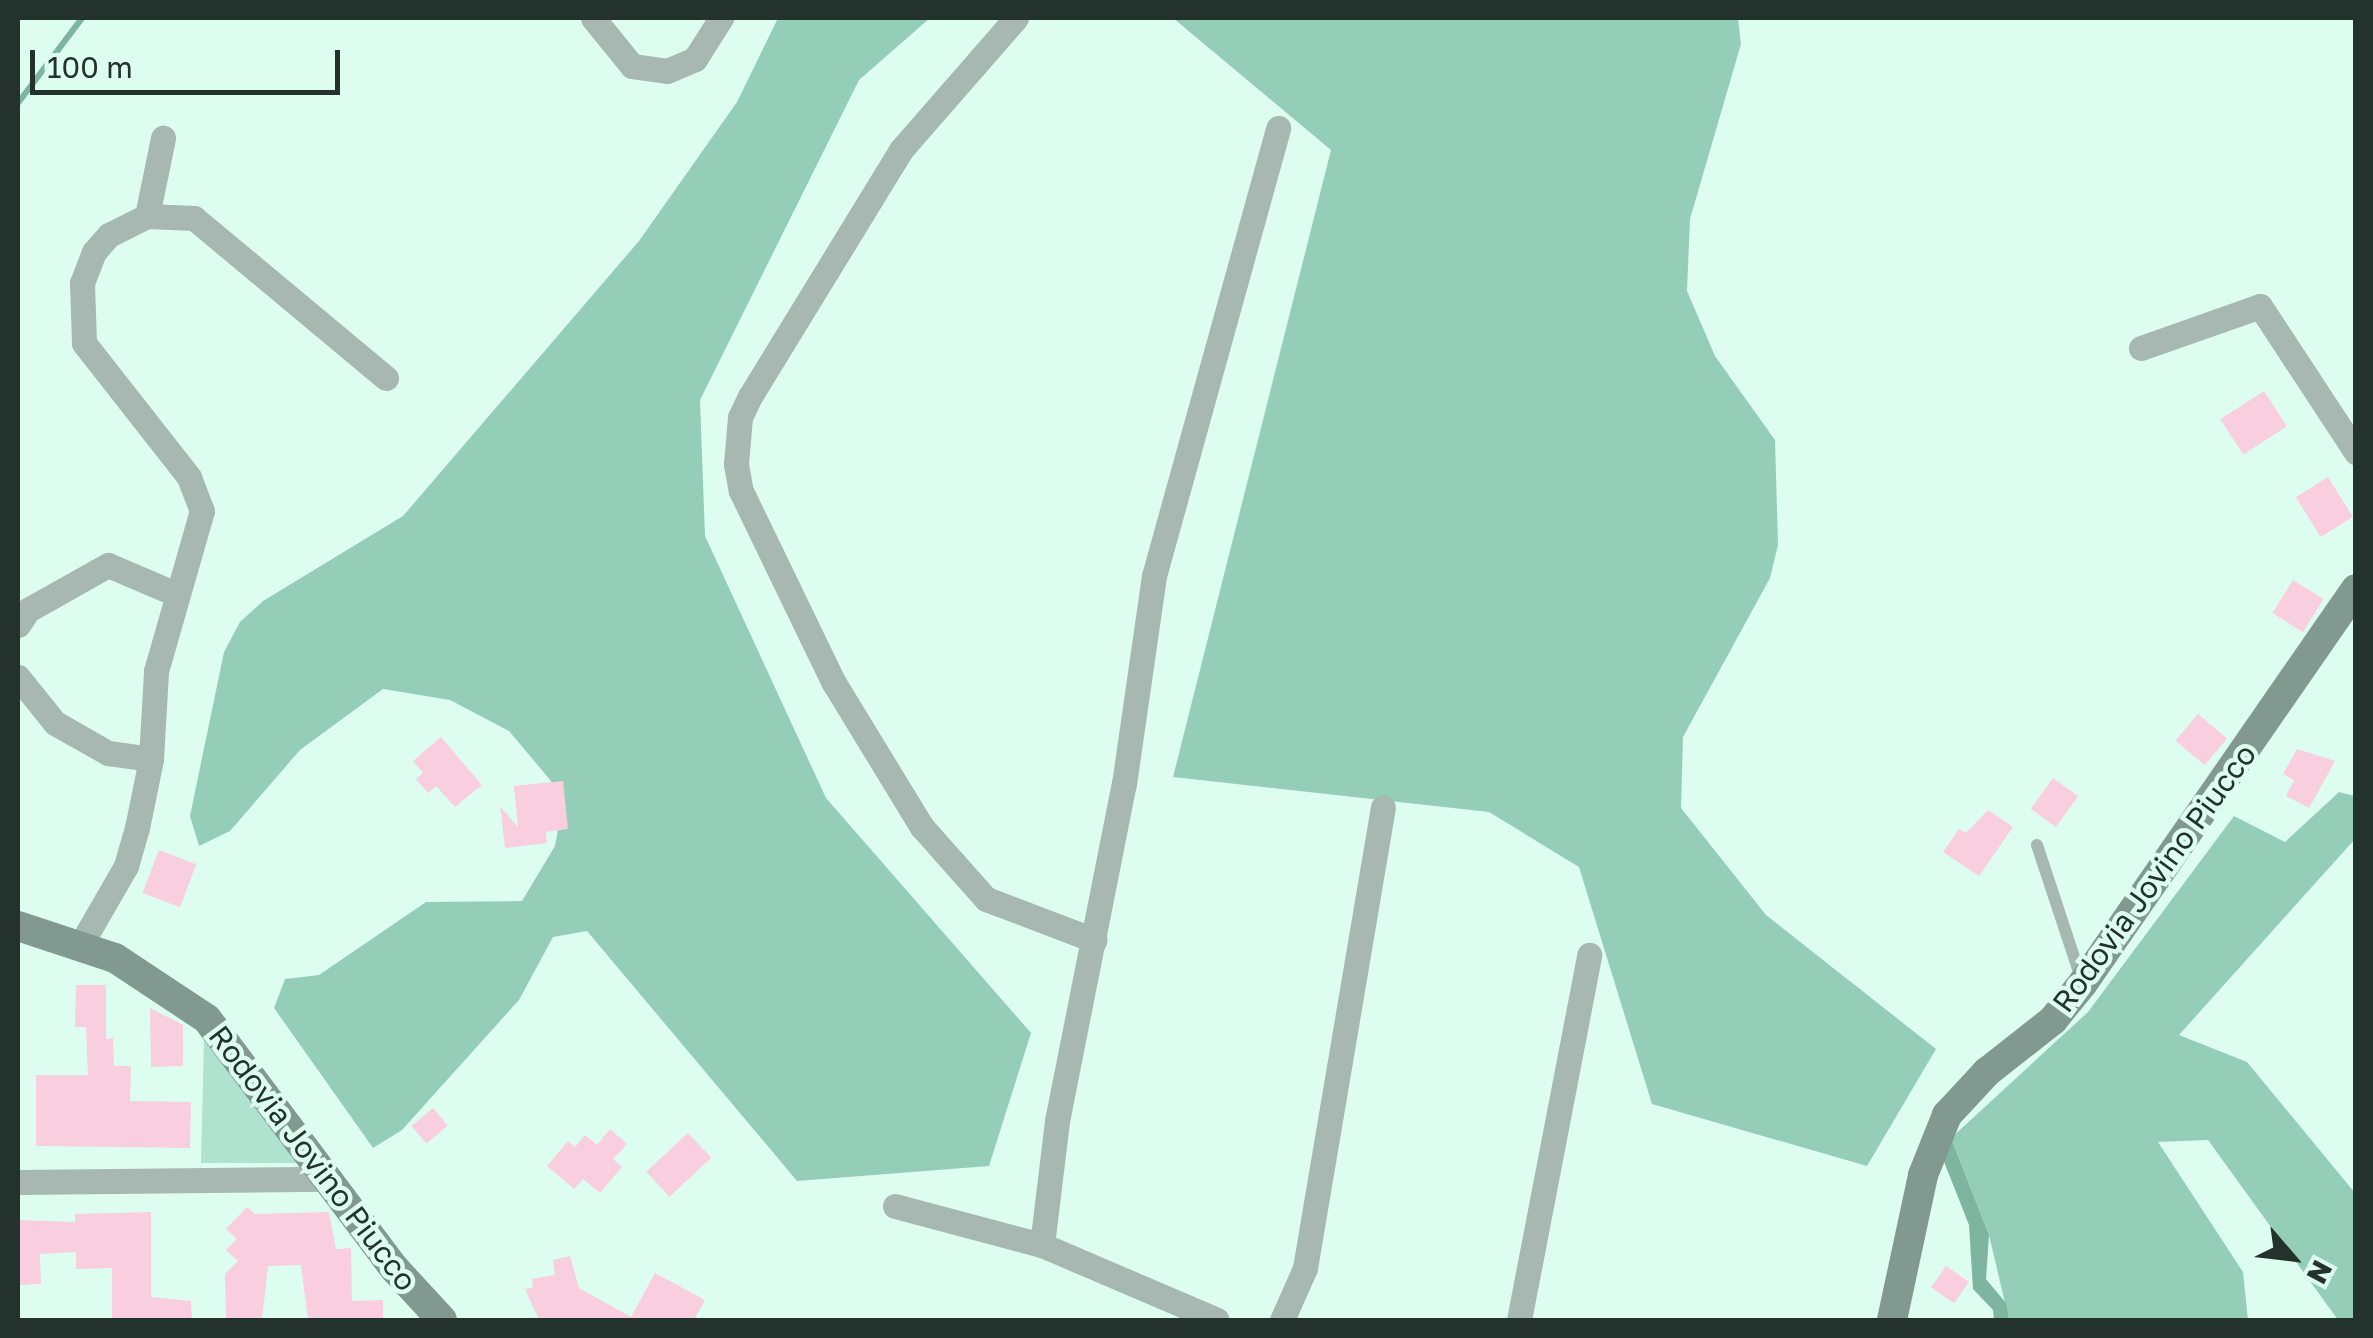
<!DOCTYPE html>
<html>
<head>
<meta charset="utf-8">
<style>
  body { margin:0 }
  #map { position:relative; width:2373px; height:1338px; overflow:hidden; background:#defdf1; font-family:"Golos Text",sans-serif }
  div>[style] { position:absolute }
  .green>* { inset:0; background:#afe2cf }
  .forest>* { inset:0; background:#95ceb8 }
  .water>* { inset:0; background:#7db5a0 }
  .stream>* { height:6px; margin:-3px; padding:0 3px; transform-origin:3px; border-radius:3px; background:#7db5a0 }
  .building>* { inset:0; background:#f9cedf; transform-origin:0 0 }
  .service>* { height:12px; margin:-6px; padding:0 6px; transform-origin:6px; border-radius:6px; background:#a7b7b1 }
  .minor>* { height:25px; margin:-12.5px; padding:0 12.5px; transform-origin:12.5px; border-radius:12.5px; background:#a7b7b1 }
  .secondary>* { height:30px; margin:-15px; padding:0 15px; transform-origin:15px; border-radius:15px; background:#819990 }
  span { translate:-50% -50%; white-space:nowrap; text-align:center; line-height:1.15; -webkit-text-stroke:9px #defdf1; paint-order:stroke }
  .street-label { font-size:30px; color:#23322c }
  .frame { position:absolute; inset:0; border:20px solid #23322c; pointer-events:none }
  .north { position:absolute; left:2243px; top:1208px; width:100px; height:100px; -webkit-text-stroke:8px #defdf1; paint-order:stroke; rotate:118deg; font-size:28px; font-weight:700; line-height:40px; text-align:center; color:#23322c }
  .north::after { content:''; display:block; margin:auto; width:35px; height:45px; background:#23322c; clip-path:polygon(50% 0,100% 100%,50% 72%,0 100%) }
  .scale { position:absolute; left:30px; top:50px; width:310px; height:45px; box-sizing:border-box; border:5px solid #23322c; border-top:0; padding-left:12px; font-size:30px; line-height:35px; white-space:nowrap; color:#23322c; -webkit-text-stroke:8px #defdf1; paint-order:stroke }
</style>
</head>
<body>
<div id="map">
  <div class="green">
    <i style="clip-path:polygon(204px 1038px,303px 1163px,201px 1163px)"></i>
  </div>
  <div class="forest">
    <i style="clip-path:polygon(778px 18px,930px 18px,859px 80px,700px 400px,705px 536px,826px 798px,1031px 1033px,989px 1166px,797px 1181px,587px 931px,553px 937px,519px 1000px,402px 1130px,373px 1148px,274px 1008px,285px 979px,319px 975px,426px 902px,522px 901px,555px 846px,561px 813px,551px 781px,509px 731px,450px 700px,383px 689px,300px 750px,230px 831px,199px 846px,190px 816px,224px 652px,240px 622px,263px 601px,403px 516px,639px 241px,737px 102px)"></i>
    <i style="clip-path:polygon(1173px 18px,1738px 18px,1741px 44px,1690px 219px,1687px 291px,1715px 356px,1775px 440px,1778px 545px,1770px 578px,1683px 737px,1681px 808px,1766px 915px,1936px 1049px,1867px 1166px,1652px 1104px,1579px 867px,1489px 812px,1173px 777px,1331px 150px)"></i>
    <i style="clip-path:polygon(2339px 792px,2355px 796px,2355px 839px,2179px 1035px,2247px 1062px,2355px 1193px,2355px 1320px,2338px 1320px,2208px 1140px,2158px 1142px,2243px 1272px,2248px 1320px,2009px 1320px,1989px 1235px,1951px 1138px,2088px 1012px,2234px 816px,2285px 842px)"></i>
  </div>
  <div class="water">
    <i style="clip-path:polygon(1951px 1138px,1989px 1235px,1986px 1279px,2006px 1303px,2009px 1320px,1994px 1320px,1993px 1310px,1973px 1289px,1969px 1225px,1939px 1149px)"></i>
  </div>
  <div class="stream">
    <i style="left:18px;top:103px;width:106px;rotate:-53deg"></i>
  </div>
  <div class="building">
    <i style="left:2264px;top:391px;width:42px;height:52px;rotate:57deg"></i>
    <i style="left:2328px;top:477px;width:47px;height:38px;rotate:58deg"></i>
    <i style="left:2293px;top:580px;width:36px;height:39px;rotate:32deg"></i>
    <i style="left:2198px;top:714px;width:38px;height:35px;rotate:40deg"></i>
    <i style="clip-path:polygon(441px 737px,482px 785px,455px 807px,436px 786px,428px 793px,416px 779px,423px 773px,413px 761px)"></i>
    <i style="clip-path:polygon(2297px 749px,2335px 761px,2309px 808px,2286px 796px,2294px 780px,2283px 774px)"></i>
    <i style="left:2053px;top:778px;width:31px;height:38px;rotate:36deg"></i>
    <i style="clip-path:polygon(563px 781px,568px 829px,546px 832px,547px 843px,505px 848px,500px 806px,518px 827px,514px 786px)"></i>
    <i style="clip-path:polygon(1988px 810px,2013px 827px,1979px 876px,1943px 852px,1959px 829px,1966px 833px)"></i>
    <i style="left:159px;top:850px;width:40px;height:46px;rotate:21deg"></i>
    <i style="clip-path:polygon(76px 985px,106px 985px,106px 1039px,113px 1038px,114px 1066px,131px 1066px,130px 1101px,191px 1102px,190px 1148px,36px 1146px,36px 1075px,88px 1075px,86px 1027px,75px 1027px)"></i>
    <i style="clip-path:polygon(150px 1008px,183px 1025px,183px 1066px,151px 1067px)"></i>
    <i style="left:433px;top:1108px;width:23px;height:28px;rotate:50deg"></i>
    <i style="clip-path:polygon(610px 1129px,627px 1144px,613px 1159px,622px 1167px,600px 1193px,583px 1179px,574px 1189px,547px 1166px,568px 1141px,575px 1147px,585px 1135px,597px 1145px)"></i>
    <i style="left:688px;top:1133px;width:34px;height:57px;rotate:47deg"></i>
    <i style="clip-path:polygon(247px 1207px,255px 1214px,329px 1212px,336px 1249px,351px 1248px,352px 1301px,383px 1300px,383px 1320px,308px 1320px,301px 1265px,268px 1266px,262px 1320px,226px 1320px,225px 1274px,238px 1261px,226px 1250px,237px 1239px,226px 1229px)"></i>
    <i style="clip-path:polygon(151px 1212px,151px 1297px,191px 1301px,192px 1320px,112px 1320px,112px 1268px,76px 1269px,76px 1252px,40px 1254px,41px 1284px,20px 1285px,18px 1220px,75px 1222px,75px 1214px)"></i>
    <i style="clip-path:polygon(570px 1256px,579px 1288px,631px 1317px,655px 1273px,705px 1300px,694px 1320px,539px 1320px,525px 1289px,533px 1287px,532px 1279px,555px 1275px,553px 1260px)"></i>
    <i style="left:1946px;top:1266px;width:28px;height:26px;rotate:35deg"></i>
  </div>
  <div class="service">
    <i style="left:2037px;top:845px;width:143px;rotate:71.7deg"></i>
  </div>
  <div class="minor">
    <i style="left:593px;top:18px;width:62px;rotate:50.9deg"></i>
    <i style="left:632px;top:66px;width:35px;rotate:8deg"></i>
    <i style="left:667px;top:71px;width:30px;rotate:-23deg"></i>
    <i style="left:695px;top:59px;width:49px;rotate:-57.6deg"></i>
    <i style="left:1016px;top:18px;width:175px;rotate:131.1deg"></i>
    <i style="left:901px;top:150px;width:289px;rotate:121.5deg"></i>
    <i style="left:750px;top:396px;width:23px;rotate:115deg"></i>
    <i style="left:740px;top:417px;width:47px;rotate:94.9deg"></i>
    <i style="left:736px;top:464px;width:27px;rotate:80deg"></i>
    <i style="left:741px;top:491px;width:213px;rotate:64.2deg"></i>
    <i style="left:834px;top:683px;width:169px;rotate:58.6deg"></i>
    <i style="left:922px;top:827px;width:96px;rotate:48.4deg"></i>
    <i style="left:986px;top:899px;width:116px;rotate:20.8deg"></i>
    <i style="left:147px;top:216px;width:80px;rotate:-78.4deg"></i>
    <i style="left:2141px;top:348px;width:126px;rotate:-19.4deg"></i>
    <i style="left:2260px;top:306px;width:175px;rotate:56.7deg"></i>
    <i style="left:18px;top:625px;width:18px;rotate:-56deg"></i>
    <i style="left:28px;top:610px;width:92px;rotate:-29.4deg"></i>
    <i style="left:108px;top:565px;width:72px;rotate:23deg"></i>
    <i style="left:18px;top:677px;width:59px;rotate:51.2deg"></i>
    <i style="left:55px;top:723px;width:61px;rotate:29.5deg"></i>
    <i style="left:108px;top:753px;width:43px;rotate:7.9deg"></i>
    <i style="left:81px;top:944px;width:90px;rotate:-60deg"></i>
    <i style="left:126px;top:866px;width:40px;rotate:-74deg"></i>
    <i style="left:137px;top:828px;width:70px;rotate:-78.5deg"></i>
    <i style="left:151px;top:759px;width:88px;rotate:-86.7deg"></i>
    <i style="left:156px;top:671px;width:166px;rotate:-74deg"></i>
    <i style="left:202px;top:511px;width:36px;rotate:-111deg"></i>
    <i style="left:189px;top:477px;width:170px;rotate:-128.1deg"></i>
    <i style="left:84px;top:343px;width:60px;rotate:-91.9deg"></i>
    <i style="left:82px;top:283px;width:33px;rotate:-69deg"></i>
    <i style="left:94px;top:252px;width:23px;rotate:-49deg"></i>
    <i style="left:109px;top:235px;width:42px;rotate:-26.6deg"></i>
    <i style="left:147px;top:216px;width:47px;rotate:2.4deg"></i>
    <i style="left:194px;top:218px;width:250px;rotate:39.8deg"></i>
    <i style="left:18px;top:1182px;width:311px;rotate:-0.6deg"></i>
    <i style="left:895px;top:1206px;width:152px;rotate:14.9deg"></i>
    <i style="left:1042px;top:1245px;width:190px;rotate:23.2deg"></i>
    <i style="left:1042px;top:1245px;width:125px;rotate:-83.1deg"></i>
    <i style="left:1057px;top:1121px;width:344px;rotate:-78.8deg"></i>
    <i style="left:1124px;top:784px;width:210px;rotate:-81.8deg"></i>
    <i style="left:1154px;top:576px;width:465px;rotate:-74.5deg"></i>
    <i style="left:1282px;top:1320px;width:57px;rotate:-66.1deg"></i>
    <i style="left:1305px;top:1268px;width:467px;rotate:-80.4deg"></i>
    <i style="left:1519px;top:1320px;width:372px;rotate:-79.1deg"></i>
  </div>
  <div class="secondary">
    <i style="left:18px;top:926px;width:102px;rotate:18.3deg"></i>
    <i style="left:115px;top:958px;width:110px;rotate:33.5deg"></i>
    <i style="left:207px;top:1019px;width:313px;rotate:53.1deg"></i>
    <i style="left:395px;top:1269px;width:69px;rotate:47.3deg"></i>
    <i style="left:1892px;top:1320px;width:148px;rotate:-77.9deg"></i>
    <i style="left:1923px;top:1175px;width:65px;rotate:-68.2deg"></i>
    <i style="left:1947px;top:1115px;width:59px;rotate:-47.1deg"></i>
    <i style="left:1987px;top:1072px;width:84px;rotate:-38.2deg"></i>
    <i style="left:2053px;top:1020px;width:48px;rotate:-51deg"></i>
    <i style="left:2083px;top:983px;width:479px;rotate:-55.3deg"></i>
  </div>
  <div class="street-label">
    <span style="left:2154px;top:878px;rotate:-54deg">Rodovia Jovino Piucco</span>
    <span style="left:313px;top:1158px;rotate:53deg">Rodovia Jovino Piucco</span>
  </div>
  <div class="frame"></div>
  <div class="north">N</div>
  <div class="scale">100 m</div>
</div>
</body>
</html>
